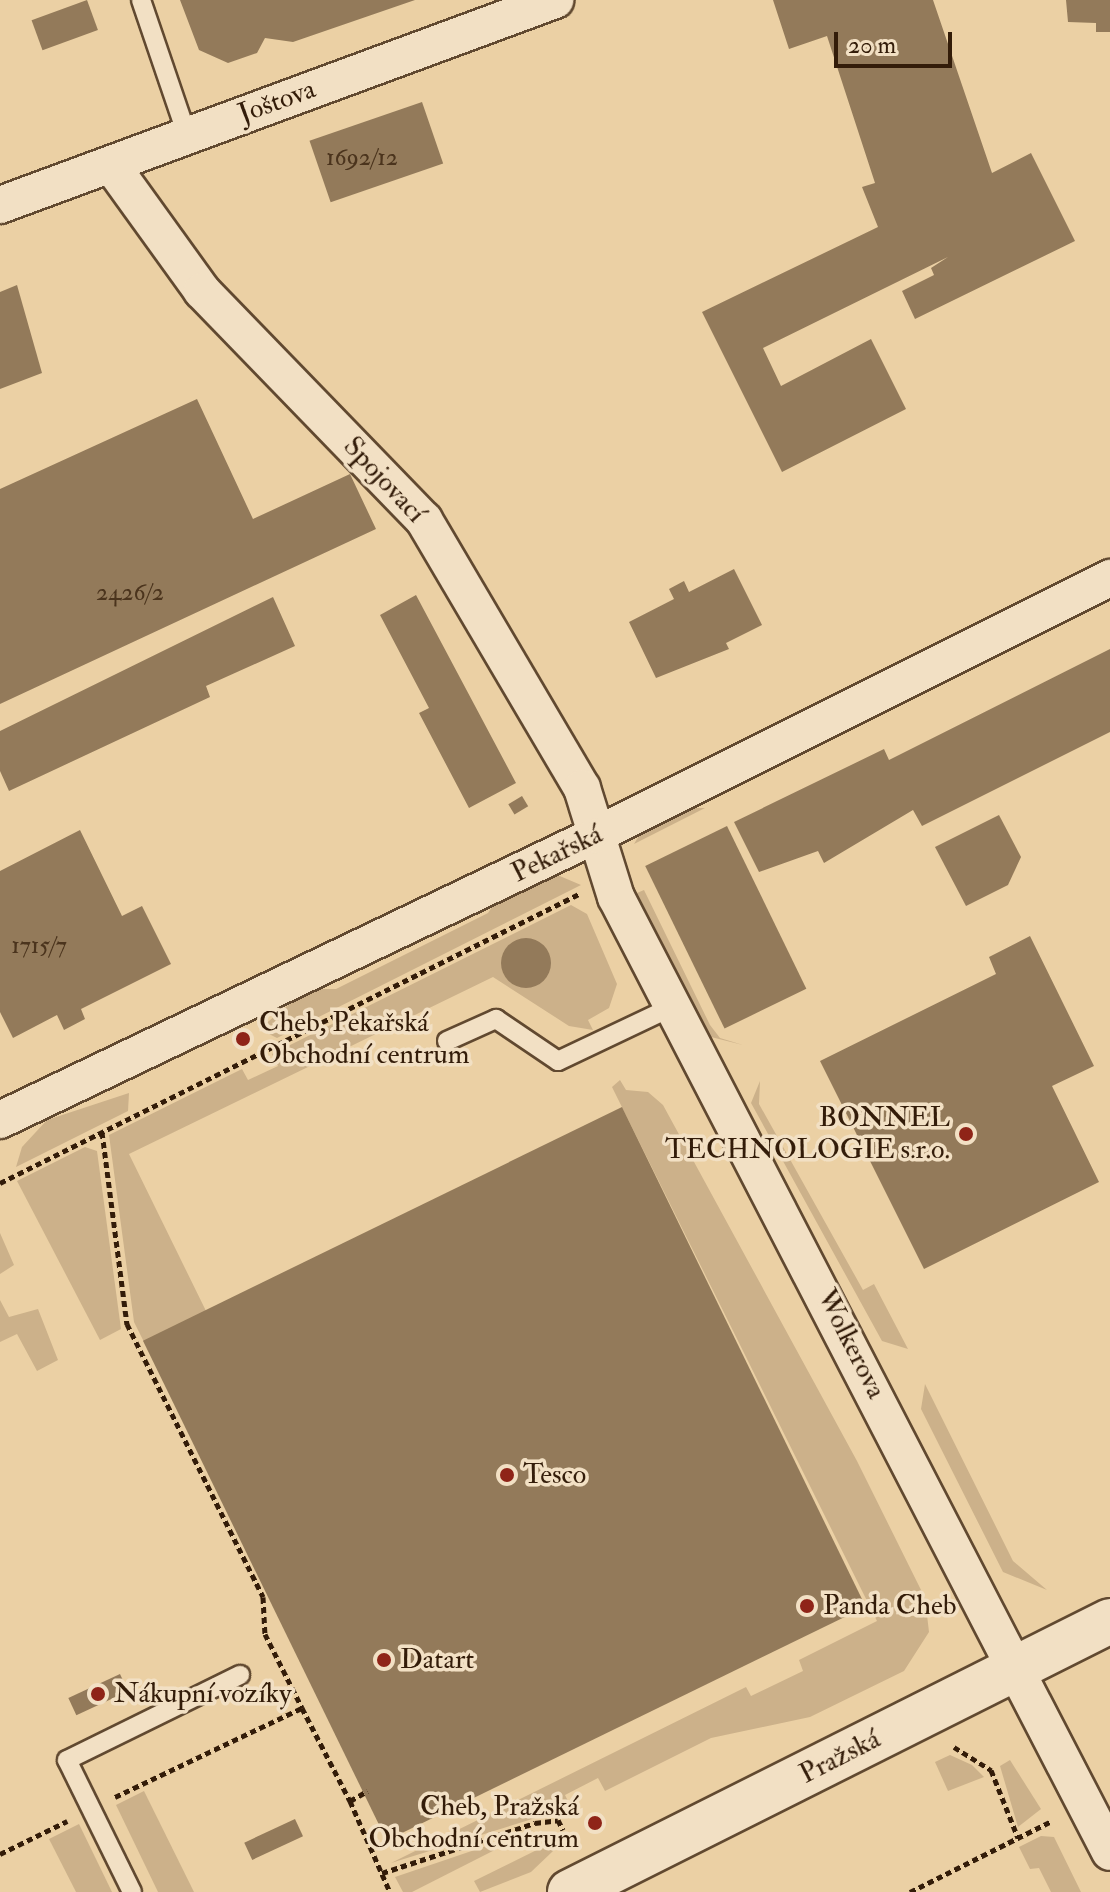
<!DOCTYPE html>
<html>
<head>
<meta charset="utf-8">
<style>
  body { margin:0 }
  #map { position:relative; width:1110px; height:1892px; overflow:hidden; background:#ebd0a4; font-family:"IM FELL Double Pica",serif }
  div>[style] { position:absolute }
  .green>* { inset:0; background:#ccb18a }
  .building>* { inset:0; background:#937a5a; transform-origin:0 0 }
  .round { border-radius:50% }
  .path>* { height:5px; margin-top:-2.5px; transform-origin:0; background:repeating-linear-gradient(90deg,#331c09 0 6px,transparent 0 10px) }
  .roads { filter:drop-shadow(2px 0 #614930) drop-shadow(-2px 0 #614930) drop-shadow(0 2px #614930) drop-shadow(0 -2px #614930) }
  .service>* { height:18px; margin:-9px; padding:0 9px; transform-origin:9px; border-radius:9px; background:#f2e0c4 }
  .minor>* { height:36px; margin:-18px; padding:0 18px; transform-origin:18px; border-radius:18px; background:#f2e0c4 }
  .secondary>* { height:44px; margin:-22px; padding:0 22px; transform-origin:22px; border-radius:22px; background:#f2e0c4 }
  .dots>* { width:22px; height:22px; translate:-50% -50%; box-sizing:border-box; border:4px solid #f2e0c4; border-radius:50% }
  span { translate:-50% -50%; white-space:nowrap; text-align:center; line-height:1.15; -webkit-text-stroke:7px #f2e0c4; paint-order:stroke }
  .number-label { font-size:24px; color:#4b341d }
  .number-label span { -webkit-text-stroke-width:0 }
  .street-label { font-size:28px; color:#331c09 }
  .poi-label { font-size:28px; color:#331c09 }
  .left { translate:0 -50%; text-align:left }
  .right { translate:-100% -50%; text-align:right }
  .scale { position:absolute; left:834px; top:32px; width:118px; height:36px; box-sizing:border-box; border:4px solid #331c09; border-top:0; padding-left:10px; font-size:24px; line-height:28px; white-space:nowrap; color:#331c09; -webkit-text-stroke:6px #f2e0c4; paint-order:stroke }
</style>
</head>
<body>
<div id="map">
  <div class="green">
    <i style="clip-path:polygon(684px 808px,705px 808px,634px 844px,643px 829px)"></i>
    <i style="clip-path:polygon(555px 874px,581px 885px,277px 1038px,269px 1034px,264px 1025px,308px 989px,336px 989px,488px 913px,498px 898px)"></i>
    <i style="clip-path:polygon(644px 890px,710px 1025px,720px 1038px,743px 1045px,711px 1037px,637px 893px)"></i>
    <i style="clip-path:polygon(571px 905px,587px 914px,617px 984px,609px 1008px,588px 1020px,593px 1030px,569px 1026px,493px 977px,129px 1154px,207px 1313px,145px 1344px,134px 1322px,109px 1135px,242px 1069px,248px 1080px,278px 1066px,272px 1054px)"></i>
    <i style="clip-path:polygon(620px 1080px,626px 1090px,648px 1092px,663px 1105px,857px 1461px,925px 1598px,929px 1632px,904px 1671px,810px 1717px,711px 1738px,605px 1791px,598px 1778px,565px 1795px,571px 1807px,391px 1863px,746px 1687px,751px 1696px,803px 1671px,799px 1660px,877px 1621px,612px 1087px)"></i>
    <i style="clip-path:polygon(760px 1081px,759px 1104px,863px 1290px,874px 1284px,908px 1349px,882px 1341px,751px 1103px)"></i>
    <i style="clip-path:polygon(129px 1093px,128px 1111px,16px 1167px,22px 1147px,47px 1120px)"></i>
    <i style="clip-path:polygon(85px 1147px,97px 1151px,121px 1329px,100px 1340px,17px 1181px)"></i>
    <i style="clip-path:polygon(0 1233px,14px 1265px,0 1274px)"></i>
    <i style="clip-path:polygon(0 1300px,9px 1317px,38px 1309px,58px 1360px,37px 1371px,17px 1334px,0 1342px)"></i>
    <i style="clip-path:polygon(925px 1384px,1013px 1561px,1047px 1590px,1003px 1572px,921px 1409px)"></i>
    <i style="clip-path:polygon(950px 1755px,972px 1765px,984px 1777px,948px 1791px,935px 1762px)"></i>
    <i style="clip-path:polygon(1010px 1760px,1041px 1809px,1018px 1827px,1000px 1766px)"></i>
    <i style="clip-path:polygon(144px 1791px,194px 1892px,158px 1892px,116px 1805px)"></i>
    <i style="clip-path:polygon(79px 1824px,112px 1892px,76px 1892px,49px 1839px)"></i>
    <i style="clip-path:polygon(534px 1830px,412px 1892px,403px 1892px,395px 1877px)"></i>
    <i style="clip-path:polygon(573px 1832px,531px 1872px,480px 1892px,474px 1881px)"></i>
    <i style="clip-path:polygon(1041px 1836px,1054px 1837px,1081px 1892px,1051px 1892px,1039px 1868px,1030px 1869px,1019px 1847px)"></i>
  </div>
  <div class="building">
    <i style="left:87px;top:0;width:32px;height:59px;rotate:70deg"></i>
    <i style="clip-path:polygon(180px 0,415px 0,293px 42px,265px 38px,257px 53px,228px 63px,199px 50px)"></i>
    <i style="clip-path:polygon(773px 0,933px 0,992px 173px,1031px 153px,1075px 241px,915px 319px,902px 291px,934px 275px,931px 268px,948px 257px,763px 348px,781px 386px,871px 339px,906px 409px,782px 472px,702px 312px,878px 227px,862px 187px,875px 183px,827px 36px,789px 49px)"></i>
    <i style="clip-path:polygon(1066px 0,1110px 0,1110px 32px,1096px 32px,1096px 23px,1068px 22px)"></i>
    <i style="left:422px;top:102px;width:65px;height:119px;rotate:71deg"></i>
    <i style="clip-path:polygon(17px 285px,42px 373px,0 389px,0 292px)"></i>
    <i style="clip-path:polygon(197px 399px,253px 519px,350px 474px,376px 529px,0 704px,0 489px)"></i>
    <i style="clip-path:polygon(734px 569px,762px 625px,726px 643px,729px 649px,656px 678px,629px 622px,674px 599px,669px 589px,684px 581px,689px 592px)"></i>
    <i style="clip-path:polygon(416px 595px,516px 783px,469px 808px,419px 713px,429px 708px,380px 615px)"></i>
    <i style="clip-path:polygon(273px 597px,295px 646px,206px 686px,210px 697px,9px 791px,0 771px,0 731px)"></i>
    <i style="clip-path:polygon(1110px 649px,1110px 732px,922px 826px,913px 810px,824px 863px,818px 851px,759px 872px,734px 822px,884px 749px,889px 760px)"></i>
    <i style="left:522px;top:796px;width:12px;height:16px;rotate:59deg"></i>
    <i style="clip-path:polygon(999px 815px,1021px 857px,1008px 885px,966px 906px,935px 847px)"></i>
    <i style="left:727px;top:826px;width:181px;height:91px;rotate:64deg"></i>
    <i style="clip-path:polygon(80px 830px,122px 916px,142px 906px,171px 964px,81px 1009px,85px 1019px,64px 1030px,57px 1015px,13px 1038px,0 1012px,0 871px)"></i>
    <i style="clip-path:polygon(1030px 936px,1094px 1066px,1052px 1086px,1099px 1182px,924px 1269px,820px 1061px,996px 974px,989px 957px)"></i>
    <i class="round" style="left:501px;top:938px;width:50px;height:50px"></i>
    <i style="left:622px;top:1107px;width:556px;height:533px;rotate:64deg"></i>
    <i style="left:120px;top:1674px;width:19px;height:57px;rotate:65deg"></i>
    <i style="left:295px;top:1819px;width:19px;height:56px;rotate:65deg"></i>
  </div>
  <div class="path">
    <i style="left:102px;top:1132px;width:194px;rotate:82.6deg"></i>
    <i style="left:127px;top:1324px;width:305px;rotate:63.5deg"></i>
    <i style="left:263px;top:1597px;width:37px;rotate:87deg"></i>
    <i style="left:265px;top:1634px;width:83px;rotate:63.4deg"></i>
    <i style="left:0;top:1183px;width:647px;rotate:-26.53deg"></i>
    <i style="left:954px;top:1747px;width:44px;rotate:31.9deg"></i>
    <i style="left:991px;top:1770px;width:73px;rotate:68.3deg"></i>
    <i style="left:115px;top:1797px;width:207px;rotate:-25.5deg"></i>
    <i style="left:302px;top:1708px;width:105px;rotate:62.7deg"></i>
    <i style="left:350px;top:1801px;width:20px;rotate:-30deg"></i>
    <i style="left:350px;top:1801px;width:99px;rotate:66.3deg"></i>
    <i style="left:0;top:1854px;width:75px;rotate:-26.2deg"></i>
    <i style="left:382px;top:1873px;width:161px;rotate:-18.1deg"></i>
    <i style="left:535px;top:1823px;width:23px;rotate:-7deg"></i>
    <i style="left:558px;top:1820px;width:11px;rotate:63deg"></i>
    <i style="left:910px;top:1892px;width:159px;rotate:-26.6deg"></i>
  </div>
  <div class="roads">
    <div class="service">
      <i style="left:141px;top:0;width:143px;rotate:71.2deg"></i>
      <i style="left:447px;top:1041px;width:54px;rotate:-24.2deg"></i>
      <i style="left:496px;top:1019px;width:75px;rotate:34.1deg"></i>
      <i style="left:558px;top:1061px;width:128px;rotate:-25.4deg"></i>
      <i style="left:132px;top:1892px;width:147px;rotate:-116.2deg"></i>
      <i style="left:67px;top:1760px;width:193px;rotate:-26.2deg"></i>
    </div>
    <div class="minor">
      <i style="left:112px;top:166px;width:154px;rotate:54.2deg"></i>
      <i style="left:202px;top:291px;width:319px;rotate:45.9deg"></i>
      <i style="left:424px;top:520px;width:311px;rotate:59.5deg"></i>
      <i style="left:582px;top:788px;width:114px;rotate:72.7deg"></i>
      <i style="left:616px;top:897px;width:1075px;rotate:62.65deg"></i>
      <i style="left:0;top:205px;width:592px;rotate:-20.27deg"></i>
      <i style="left:0;top:1120px;width:661px;rotate:-25.56deg"></i>
      <i style="left:596px;top:835px;width:575px;rotate:-26.57deg"></i>
    </div>
    <div class="secondary">
      <i style="left:570px;top:1892px;width:604px;rotate:-26.65deg"></i>
    </div>
  </div>
  <div class="dots">
    <i style="left:243px;top:1039px;background:#8f2418"></i>
    <i style="left:966px;top:1134px;background:#8f2418"></i>
    <i style="left:507px;top:1475px;background:#8f2418"></i>
    <i style="left:807px;top:1606px;background:#8f2418"></i>
    <i style="left:384px;top:1660px;background:#8f2418"></i>
    <i style="left:98px;top:1694px;background:#8f2418"></i>
    <i style="left:595px;top:1823px;background:#8f2418"></i>
  </div>
  <div class="number-label">
    <span style="left:362px;top:158px">1692/12</span>
    <span style="left:130px;top:593px">2426/2</span>
    <span style="left:39px;top:946px">1715/7</span>
  </div>
  <div class="street-label">
    <span style="left:277px;top:102px;rotate:-20deg">Joštova</span>
    <span style="left:384px;top:480px;rotate:47deg">Spojovací</span>
    <span style="left:557px;top:854px;rotate:-26deg">Pekařská</span>
    <span style="left:851px;top:1344px;rotate:63deg">Wolkerova</span>
    <span style="left:840px;top:1757px;rotate:-27deg">Pražská</span>
  </div>
  <div class="poi-label">
    <span class="left" style="left:259px;top:1039px">Cheb, Pekařská<br>Obchodní centrum</span>
    <span class="right" style="left:950px;top:1134px">BONNEL<br>TECHNOLOGIE s.r.o.</span>
    <span class="left" style="left:523px;top:1475px">Tesco</span>
    <span class="left" style="left:823px;top:1606px">Panda Cheb</span>
    <span class="left" style="left:400px;top:1660px">Datart</span>
    <span class="left" style="left:114px;top:1694px">Nákupní vozíky</span>
    <span class="right" style="left:579px;top:1823px">Cheb, Pražská<br>Obchodní centrum</span>
  </div>
  <div class="scale">20 m</div>
</div>
</body>
</html>
